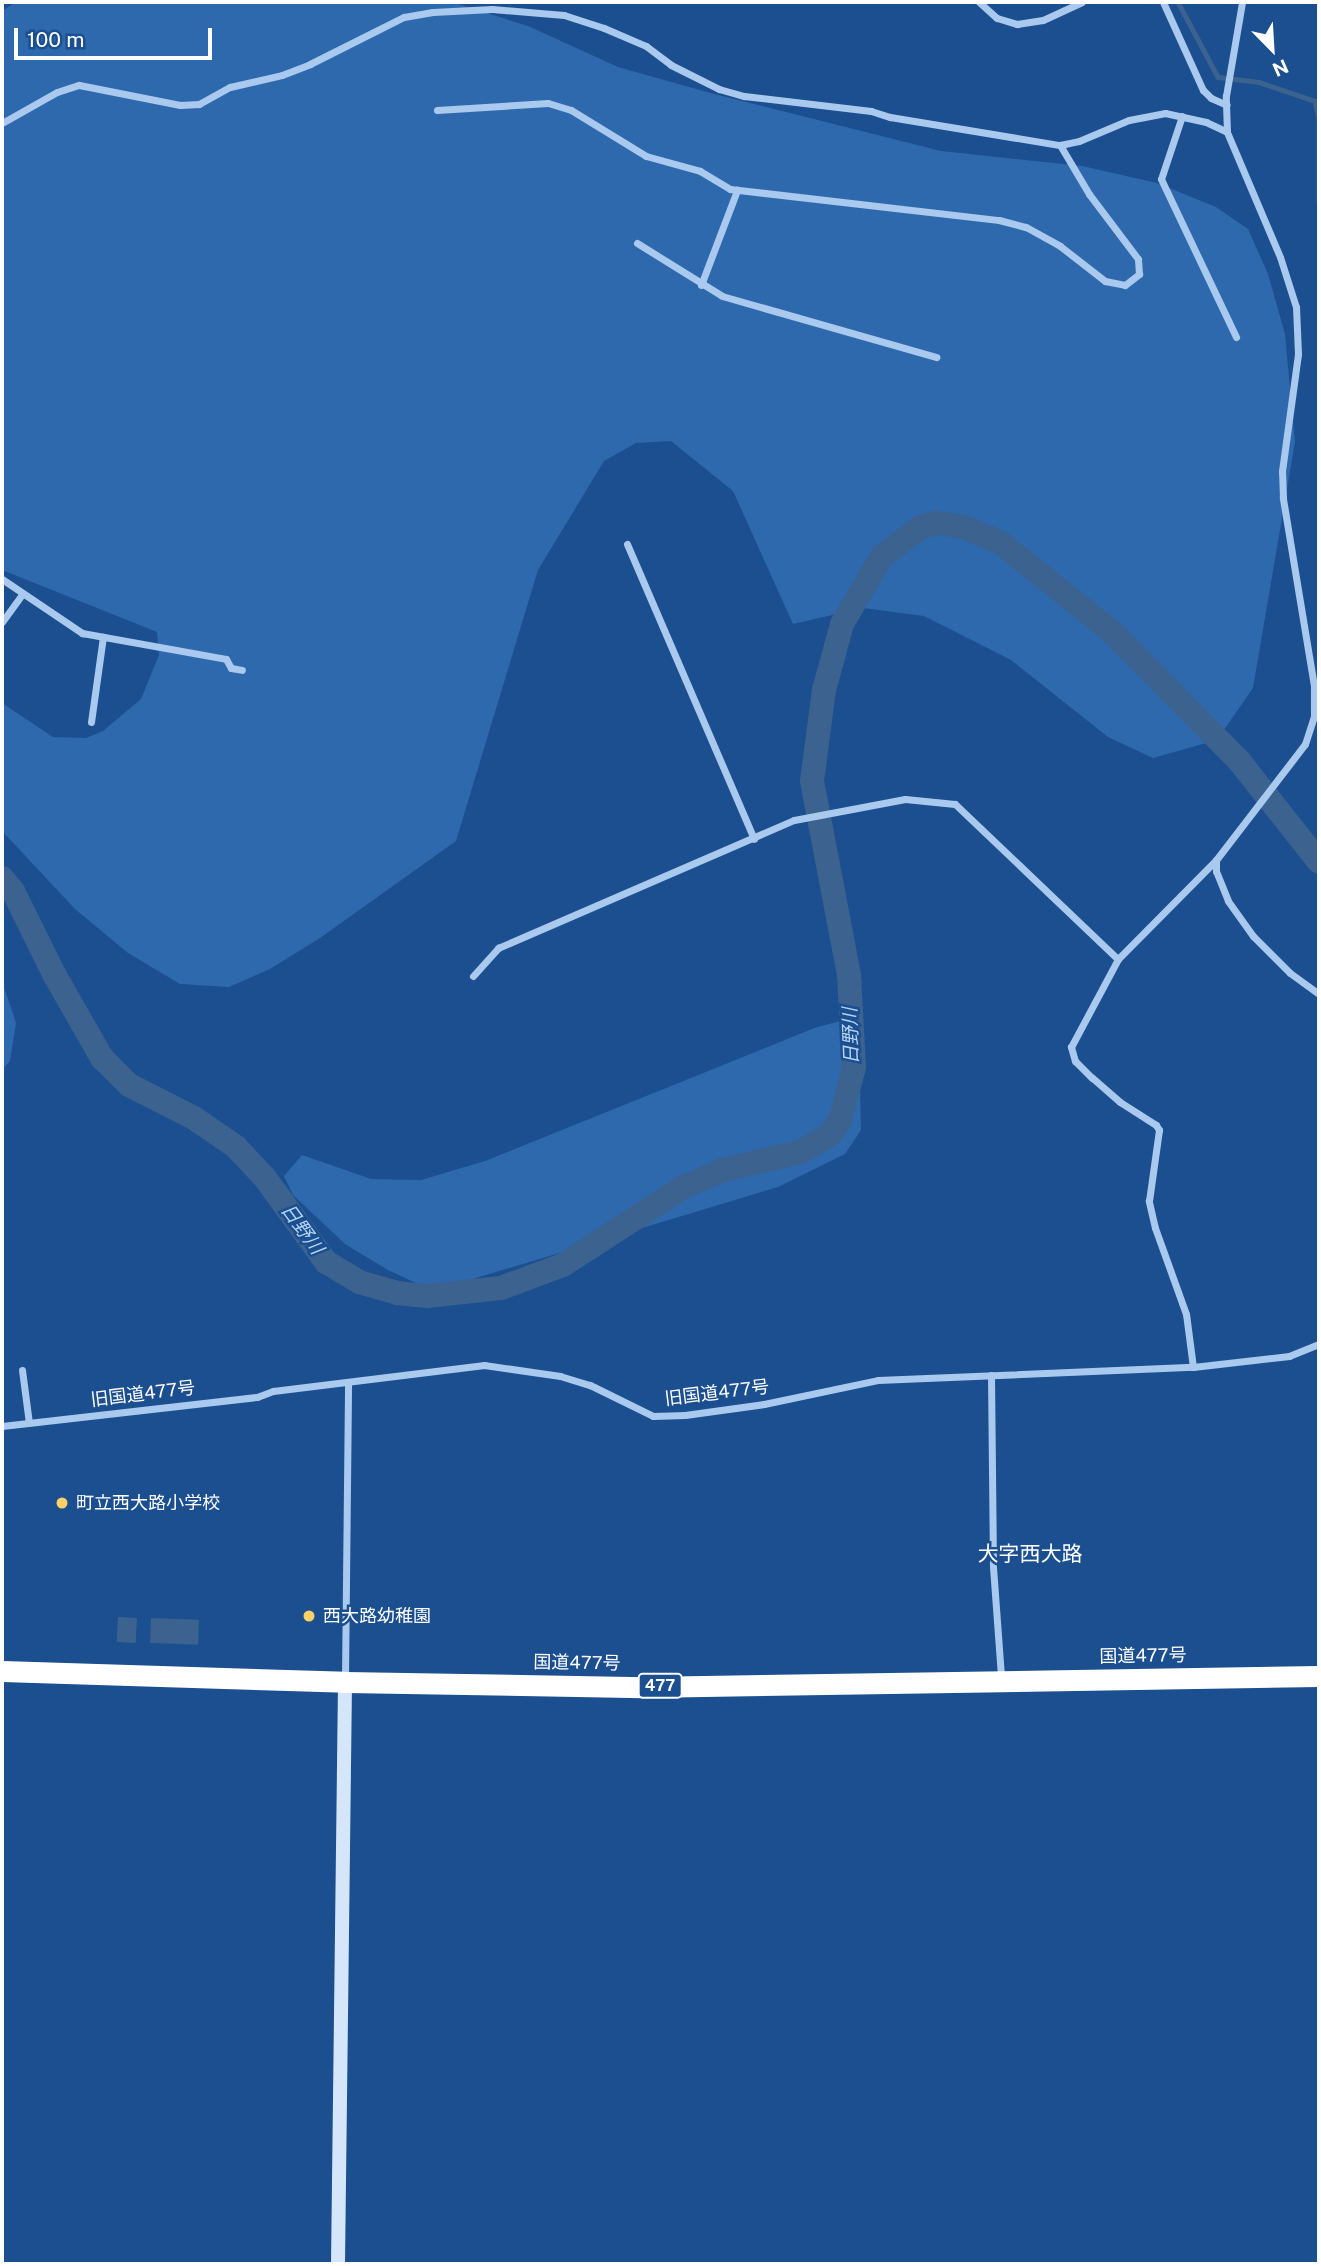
<!DOCTYPE html>
<html>
<head>
<meta charset="utf-8">
<style>
  body { margin:0 }
  #map { position:relative; width:1321px; height:2266px; overflow:hidden; background:#1b4f8f; font-family:"Public Sans","Noto Sans JP",sans-serif }
  div>[style] { position:absolute }
  .green>* { inset:0; background:#2e69ad }
  .water>* { inset:0; background:#3c6290; transform-origin:0 0 }
  .stream>* { height:4.5px; margin:-2.25px; padding:0 2.25px; transform-origin:2.25px; border-radius:2.25px; background:#3c6290 }
  .river>* { height:24px; margin:-12px; padding:0 12px; transform-origin:12px; border-radius:12px; background:#3c6290 }
  .street>* { height:7px; margin:-3.5px; padding:0 3.5px; transform-origin:3.5px; border-radius:3.5px; background:#a9c9ee }
  .secondary>* { height:14px; margin:-7px; padding:0 7px; transform-origin:7px; border-radius:7px; background:#d6e6fa }
  .highway>* { height:21px; margin:-10.5px; padding:0 10.5px; transform-origin:10.5px; border-radius:10.5px; background:#fff }
  .dots>* { width:19px; height:19px; translate:-50% -50%; box-sizing:border-box; border:4px solid #1b4f8f; border-radius:50% }
  span { translate:-50% -50%; white-space:nowrap; text-align:center; line-height:1.15; -webkit-text-stroke:5px #1b4f8f; paint-order:stroke }
  .shield-label span { padding:2px 5px; background:#1b4f8f; border:2px solid; border-radius:5px; -webkit-text-stroke-width:0 }
  .shield-label { font-size:16px; color:#fff; font-weight:700 }
  .street-label { font-size:18px; color:#fff }
  .poi-label { font-size:18px; color:#fff }
  .left { translate:0 -50%; text-align:left }
  .water-label { font-size:19px; color:#b5d3f5; font-style:italic }
  .quarter-label { font-size:21px; color:#fff }
  .frame { position:absolute; inset:0; border:4px solid #fff; pointer-events:none }
  .north { position:absolute; left:1237px; top:14px; width:70px; height:70px; -webkit-text-stroke:5px #1b4f8f; paint-order:stroke; rotate:156deg; font-size:19px; font-weight:700; line-height:28px; text-align:center; color:#fff }
  .north::after { content:''; display:block; margin:auto; width:24px; height:32px; background:#fff; clip-path:polygon(50% 0,100% 100%,50% 72%,0 100%) }
  .scale { position:absolute; left:14px; top:28px; width:198px; height:32px; box-sizing:border-box; border:4px solid #fff; border-top:0; padding-left:9px; font-size:21px; line-height:24px; white-space:nowrap; color:#fff; -webkit-text-stroke:5px #1b4f8f; paint-order:stroke }
</style>
</head>
<body>
<div id="map">
  <div class="green">
    <i style="clip-path:polygon(16px 2px,452px 2px,528px 26px,618px 67px,714px 94px,941px 151px,1082px 166px,1157px 183px,1216px 207px,1248px 229px,1268px 274px,1285px 334px,1295px 442px,1253px 688px,1217px 740px,1153px 758px,1108px 737px,1011px 660px,924px 616px,863px 608px,793px 624px,733px 491px,671px 441px,636px 443px,604px 461px,538px 570px,456px 841px,320px 938px,270px 969px,229px 987px,180px 984px,128px 953px,75px 909px,2px 831px,2px 703px,53px 737px,86px 738px,103px 731px,141px 699px,159px 655px,157px 632px,2px 570px,2px 11px)"></i>
    <i style="clip-path:polygon(2px 981px,16px 1023px,10px 1061px,2px 1070px)"></i>
    <i style="clip-path:polygon(841px 1021px,859px 1041px,861px 1130px,845px 1154px,778px 1187px,433px 1291px,388px 1270px,345px 1244px,293px 1195px,284px 1176px,302px 1155px,371px 1179px,421px 1180px,485px 1161px,817px 1027px)"></i>
  </div>
  <div class="water">
    <i style="left:118px;top:1617px;width:19px;height:25px;rotate:3deg"></i>
    <i style="left:151px;top:1618px;width:48px;height:25px;rotate:2deg"></i>
  </div>
  <div class="stream">
    <i style="left:1178px;top:2px;width:85px;rotate:61.9deg"></i>
    <i style="left:1218px;top:77px;width:41px;rotate:7deg"></i>
    <i style="left:1259px;top:82px;width:59px;rotate:18.7deg"></i>
    <i style="left:1315px;top:101px;width:17px;rotate:77deg"></i>
    <i style="left:1319px;top:118px;width:84px;rotate:90deg"></i>
  </div>
  <div class="river">
    <i style="left:2px;top:878px;width:17px;rotate:50deg"></i>
    <i style="left:13px;top:891px;width:93px;rotate:63.7deg"></i>
    <i style="left:54px;top:974px;width:97px;rotate:60.3deg"></i>
    <i style="left:102px;top:1058px;width:38px;rotate:45deg"></i>
    <i style="left:129px;top:1085px;width:73px;rotate:26.9deg"></i>
    <i style="left:194px;top:1118px;width:51px;rotate:34.6deg"></i>
    <i style="left:236px;top:1147px;width:42px;rotate:46.9deg"></i>
    <i style="left:265px;top:1178px;width:104px;rotate:54deg"></i>
    <i style="left:326px;top:1262px;width:39px;rotate:31deg"></i>
    <i style="left:359px;top:1282px;width:40px;rotate:16deg"></i>
    <i style="left:397px;top:1293px;width:30px;rotate:6deg"></i>
    <i style="left:427px;top:1296px;width:74px;rotate:-6.2deg"></i>
    <i style="left:501px;top:1288px;width:66px;rotate:-20.4deg"></i>
    <i style="left:563px;top:1265px;width:142px;rotate:-32.9deg"></i>
    <i style="left:682px;top:1188px;width:45px;rotate:-23.7deg"></i>
    <i style="left:723px;top:1170px;width:79px;rotate:-13.2deg"></i>
    <i style="left:800px;top:1152px;width:34px;rotate:-30deg"></i>
    <i style="left:830px;top:1135px;width:18px;rotate:-56deg"></i>
    <i style="left:840px;top:1120px;width:55px;rotate:-75.2deg"></i>
    <i style="left:854px;top:1067px;width:92px;rotate:-93.1deg"></i>
    <i style="left:849px;top:975px;width:197px;rotate:-100.8deg"></i>
    <i style="left:812px;top:781px;width:92px;rotate:-82.5deg"></i>
    <i style="left:824px;top:690px;width:68px;rotate:-74.7deg"></i>
    <i style="left:842px;top:624px;width:79px;rotate:-59.5deg"></i>
    <i style="left:882px;top:556px;width:49px;rotate:-36.6deg"></i>
    <i style="left:921px;top:527px;width:15px;rotate:-16deg"></i>
    <i style="left:935px;top:523px;width:26px;rotate:7deg"></i>
    <i style="left:961px;top:526px;width:43px;rotate:23deg"></i>
    <i style="left:1001px;top:543px;width:141px;rotate:38.7deg"></i>
    <i style="left:1111px;top:631px;width:184px;rotate:45.4deg"></i>
    <i style="left:1240px;top:762px;width:127px;rotate:51.7deg"></i>
  </div>
  <div class="street">
    <i style="left:979px;top:2px;width:24px;rotate:42deg"></i>
    <i style="left:997px;top:18px;width:21px;rotate:17deg"></i>
    <i style="left:1017px;top:24px;width:26px;rotate:-9deg"></i>
    <i style="left:1043px;top:20px;width:43px;rotate:-24.8deg"></i>
    <i style="left:1163px;top:2px;width:97px;rotate:65.6deg"></i>
    <i style="left:1203px;top:90px;width:11px;rotate:45deg"></i>
    <i style="left:1211px;top:98px;width:17px;rotate:24deg"></i>
    <i style="left:437px;top:110px;width:111px;rotate:-3.6deg"></i>
    <i style="left:548px;top:103px;width:24px;rotate:17deg"></i>
    <i style="left:571px;top:110px;width:88px;rotate:31.5deg"></i>
    <i style="left:646px;top:156px;width:56px;rotate:15.5deg"></i>
    <i style="left:700px;top:171px;width:35px;rotate:31deg"></i>
    <i style="left:730px;top:189px;width:271px;rotate:6.6deg"></i>
    <i style="left:999px;top:220px;width:28px;rotate:15deg"></i>
    <i style="left:1026px;top:227px;width:39px;rotate:29deg"></i>
    <i style="left:1060px;top:246px;width:57px;rotate:37.9deg"></i>
    <i style="left:1105px;top:281px;width:20px;rotate:11deg"></i>
    <i style="left:1125px;top:285px;width:18px;rotate:-38deg"></i>
    <i style="left:1139px;top:274px;width:15px;rotate:-94deg"></i>
    <i style="left:1138px;top:259px;width:81px;rotate:-127deg"></i>
    <i style="left:1089px;top:194px;width:57px;rotate:-120.6deg"></i>
    <i style="left:1182px;top:116px;width:66px;rotate:108.4deg"></i>
    <i style="left:1161px;top:179px;width:175px;rotate:64.6deg"></i>
    <i style="left:2px;top:123px;width:63px;rotate:-29.4deg"></i>
    <i style="left:57px;top:92px;width:23px;rotate:-18deg"></i>
    <i style="left:79px;top:85px;width:103px;rotate:11.2deg"></i>
    <i style="left:180px;top:105px;width:19px;rotate:-3deg"></i>
    <i style="left:199px;top:104px;width:35px;rotate:-29deg"></i>
    <i style="left:230px;top:87px;width:53px;rotate:-13deg"></i>
    <i style="left:282px;top:75px;width:30px;rotate:-21deg"></i>
    <i style="left:310px;top:64px;width:105px;rotate:-26.6deg"></i>
    <i style="left:404px;top:17px;width:29px;rotate:-10deg"></i>
    <i style="left:433px;top:12px;width:59px;rotate:-2.9deg"></i>
    <i style="left:492px;top:9px;width:72px;rotate:4.8deg"></i>
    <i style="left:564px;top:15px;width:42px;rotate:18deg"></i>
    <i style="left:604px;top:28px;width:46px;rotate:23.2deg"></i>
    <i style="left:646px;top:46px;width:31px;rotate:37deg"></i>
    <i style="left:671px;top:65px;width:54px;rotate:26.6deg"></i>
    <i style="left:719px;top:89px;width:26px;rotate:16deg"></i>
    <i style="left:744px;top:96px;width:128px;rotate:6.7deg"></i>
    <i style="left:871px;top:111px;width:20px;rotate:18deg"></i>
    <i style="left:890px;top:117px;width:172px;rotate:9.4deg"></i>
    <i style="left:1060px;top:145px;width:19px;rotate:-12deg"></i>
    <i style="left:1079px;top:141px;width:54px;rotate:-22.8deg"></i>
    <i style="left:1129px;top:120px;width:37px;rotate:-11deg"></i>
    <i style="left:1165px;top:113px;width:42px;rotate:12.4deg"></i>
    <i style="left:1206px;top:122px;width:23px;rotate:25deg"></i>
    <i style="left:637px;top:243px;width:100px;rotate:31.9deg"></i>
    <i style="left:722px;top:296px;width:223px;rotate:15.9deg"></i>
    <i style="left:701px;top:285px;width:102px;rotate:-69.2deg"></i>
    <i style="left:627px;top:544px;width:321px;rotate:66.7deg"></i>
    <i style="left:2px;top:579px;width:97px;rotate:34deg"></i>
    <i style="left:82px;top:633px;width:146px;rotate:10.2deg"></i>
    <i style="left:226px;top:659px;width:10px;rotate:61deg"></i>
    <i style="left:231px;top:668px;width:11px;rotate:10deg"></i>
    <i style="left:2px;top:622px;width:34px;rotate:-54deg"></i>
    <i style="left:91px;top:722px;width:86px;rotate:-82deg"></i>
    <i style="left:1216px;top:860px;width:11px;rotate:90deg"></i>
    <i style="left:1216px;top:871px;width:32px;rotate:68deg"></i>
    <i style="left:1228px;top:901px;width:43px;rotate:54.5deg"></i>
    <i style="left:1253px;top:936px;width:52px;rotate:45deg"></i>
    <i style="left:1290px;top:973px;width:36px;rotate:36deg"></i>
    <i style="left:473px;top:976px;width:38px;rotate:-48deg"></i>
    <i style="left:498px;top:948px;width:322px;rotate:-23.4deg"></i>
    <i style="left:794px;top:820px;width:113px;rotate:-10.7deg"></i>
    <i style="left:905px;top:799px;width:50px;rotate:5.7deg"></i>
    <i style="left:955px;top:804px;width:225px;rotate:43.6deg"></i>
    <i style="left:1193px;top:1367px;width:53px;rotate:-97.5deg"></i>
    <i style="left:1186px;top:1314px;width:91px;rotate:-109.8deg"></i>
    <i style="left:1155px;top:1228px;width:28px;rotate:-103deg"></i>
    <i style="left:1149px;top:1201px;width:72px;rotate:-82deg"></i>
    <i style="left:1159px;top:1130px;width:6px;rotate:-121deg"></i>
    <i style="left:1156px;top:1125px;width:43px;rotate:-147.4deg"></i>
    <i style="left:1120px;top:1102px;width:37px;rotate:-139deg"></i>
    <i style="left:1092px;top:1078px;width:24px;rotate:-135deg"></i>
    <i style="left:1075px;top:1061px;width:15px;rotate:-106deg"></i>
    <i style="left:1071px;top:1047px;width:100px;rotate:-61.9deg"></i>
    <i style="left:1118px;top:959px;width:139px;rotate:-45.3deg"></i>
    <i style="left:1216px;top:860px;width:146px;rotate:-52.5deg"></i>
    <i style="left:1305px;top:744px;width:28px;rotate:-72deg"></i>
    <i style="left:1314px;top:717px;width:31px;rotate:-90deg"></i>
    <i style="left:1314px;top:686px;width:191px;rotate:-99.4deg"></i>
    <i style="left:1283px;top:498px;width:27px;rotate:-92deg"></i>
    <i style="left:1282px;top:471px;width:118px;rotate:-82.2deg"></i>
    <i style="left:1298px;top:354px;width:47px;rotate:-92.4deg"></i>
    <i style="left:1296px;top:307px;width:52px;rotate:-107.7deg"></i>
    <i style="left:1280px;top:257px;width:136px;rotate:-113deg"></i>
    <i style="left:1227px;top:132px;width:36px;rotate:-92deg"></i>
    <i style="left:1226px;top:96px;width:95px;rotate:-80.3deg"></i>
    <i style="left:22px;top:1370px;width:53px;rotate:82.5deg"></i>
    <i style="left:991px;top:1375px;width:192px;rotate:89.4deg"></i>
    <i style="left:993px;top:1567px;width:110px;rotate:85.8deg"></i>
    <i style="left:2px;top:1426px;width:257px;rotate:-6.5deg"></i>
    <i style="left:257px;top:1397px;width:17px;rotate:-21deg"></i>
    <i style="left:273px;top:1391px;width:213px;rotate:-7deg"></i>
    <i style="left:484px;top:1365px;width:77px;rotate:8.2deg"></i>
    <i style="left:560px;top:1376px;width:31px;rotate:17deg"></i>
    <i style="left:590px;top:1385px;width:70px;rotate:26.2deg"></i>
    <i style="left:653px;top:1416px;width:32px;rotate:-2deg"></i>
    <i style="left:685px;top:1415px;width:80px;rotate:-7.9deg"></i>
    <i style="left:764px;top:1404px;width:116px;rotate:-11.9deg"></i>
    <i style="left:878px;top:1380px;width:315px;rotate:-2.4deg"></i>
    <i style="left:1193px;top:1367px;width:97px;rotate:-6.5deg"></i>
    <i style="left:1289px;top:1356px;width:32px;rotate:-22deg"></i>
    <i style="left:345px;top:1678px;width:296px;rotate:-89.4deg"></i>
  </div>
  <div class="secondary">
    <i style="left:338px;top:2264px;width:582px;rotate:-89.31deg"></i>
  </div>
  <div class="highway">
    <i style="left:2px;top:1671px;width:343px;rotate:1.8deg"></i>
    <i style="left:345px;top:1682px;width:299px;rotate:1deg"></i>
    <i style="left:644px;top:1687px;width:675px;rotate:-0.93deg"></i>
  </div>
  <div class="dots">
    <i style="left:62px;top:1503px;background:#ffd166"></i>
    <i style="left:309px;top:1616px;background:#ffd166"></i>
  </div>
  <div class="shield-label">
    <span style="left:660px;top:1686px">477</span>
  </div>
  <div class="street-label">
    <span style="left:717px;top:1393px;rotate:-7deg">旧国道477号</span>
    <span style="left:143px;top:1394px;rotate:-7deg">旧国道477号</span>
    <span style="left:1143px;top:1656px;rotate:-1deg">国道477号</span>
    <span style="left:577px;top:1663px;rotate:1deg">国道477号</span>
  </div>
  <div class="poi-label">
    <span class="left" style="left:76px;top:1503px">町立西大路小学校</span>
    <span class="left" style="left:323px;top:1616px">西大路幼稚園</span>
  </div>
  <div class="water-label">
    <span style="left:851px;top:1036px;rotate:-92deg">日野川</span>
    <span style="left:302px;top:1229px;rotate:54deg">日野川</span>
  </div>
  <div class="quarter-label">
    <span style="left:1030px;top:1554px">大字西大路</span>
  </div>
  <div class="frame"></div>
  <div class="north">N</div>
  <div class="scale">100 m</div>
</div>
</body>
</html>
